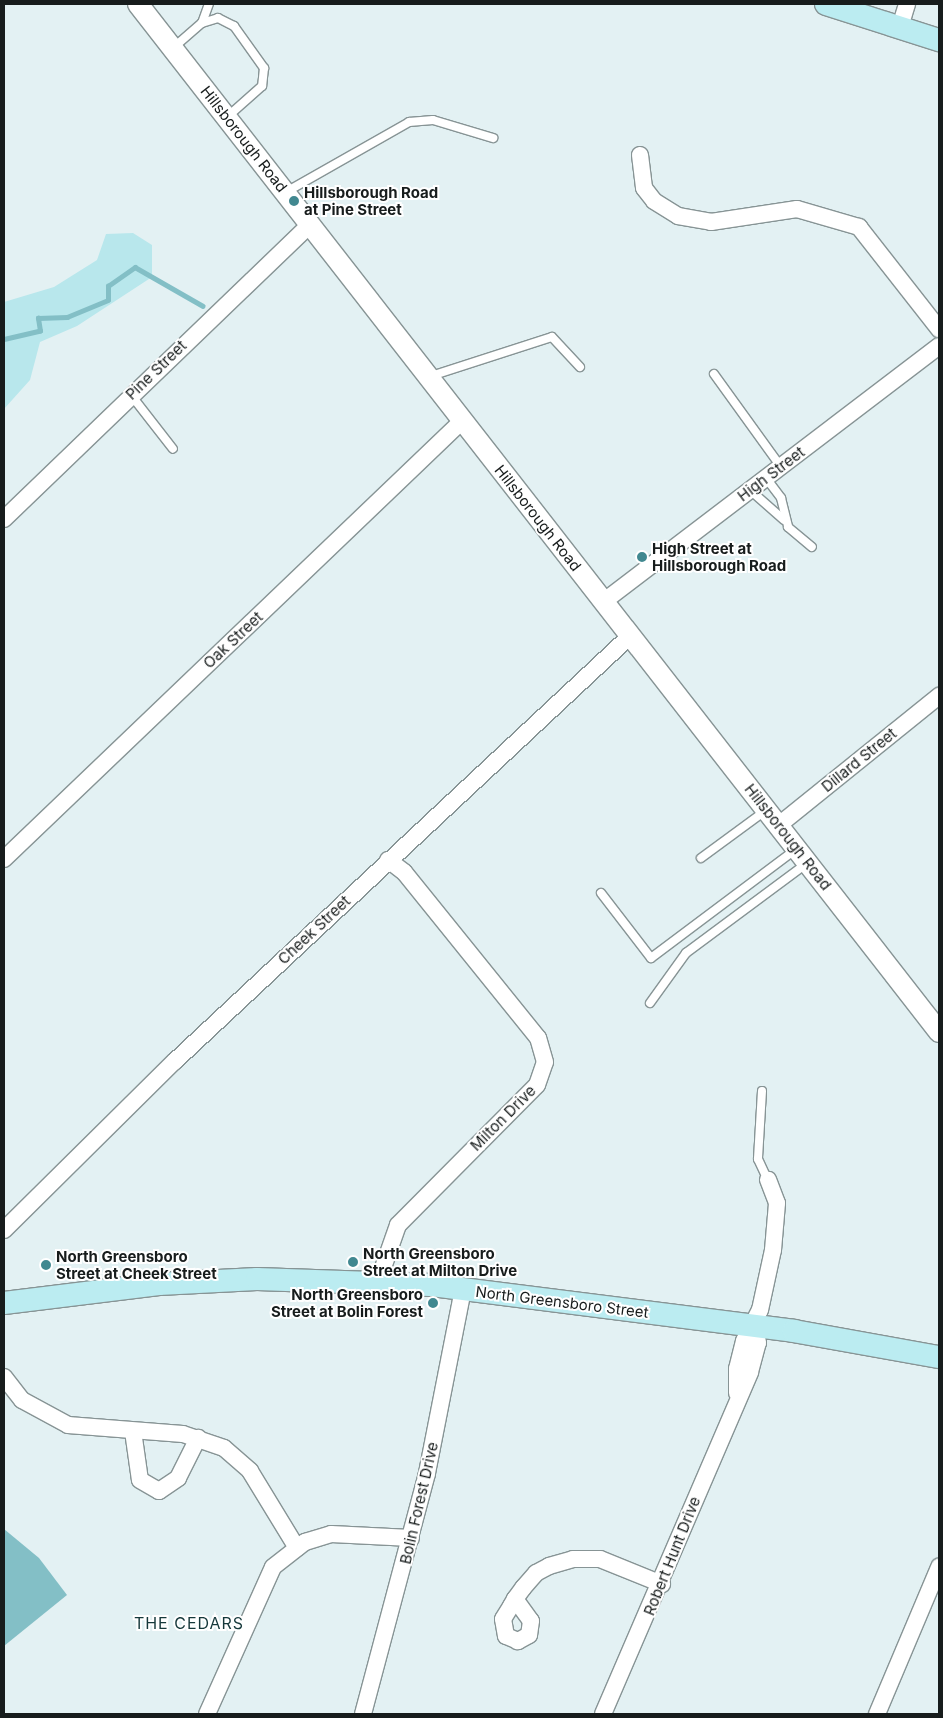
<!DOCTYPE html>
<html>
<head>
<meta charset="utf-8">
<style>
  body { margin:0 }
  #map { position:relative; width:943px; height:1718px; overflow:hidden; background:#e3f1f3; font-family:Inter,sans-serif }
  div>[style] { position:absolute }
  .green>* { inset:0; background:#b8e7ec }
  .water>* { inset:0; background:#83bfc6 }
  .stream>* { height:4.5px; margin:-2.25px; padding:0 2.25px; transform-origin:2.25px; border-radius:2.25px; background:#83bfc6 }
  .roads { filter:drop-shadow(1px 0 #879495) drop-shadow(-1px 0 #879495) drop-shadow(0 1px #879495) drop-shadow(0 -1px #879495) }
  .service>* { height:8px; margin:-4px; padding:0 4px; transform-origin:4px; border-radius:4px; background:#fff }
  .minor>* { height:16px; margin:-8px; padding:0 8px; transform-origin:8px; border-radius:8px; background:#fff }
  .tertiary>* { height:20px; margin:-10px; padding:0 10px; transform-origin:10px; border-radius:10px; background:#fff }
  .secondary>* { height:22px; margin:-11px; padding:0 11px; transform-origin:11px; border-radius:11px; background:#bbecf1 }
  .dots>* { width:14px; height:14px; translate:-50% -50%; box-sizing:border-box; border:2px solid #fff; border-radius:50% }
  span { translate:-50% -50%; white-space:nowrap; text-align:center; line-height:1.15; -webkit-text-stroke:4px #fff; paint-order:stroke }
  .street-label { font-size:15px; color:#171c1c }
  .poi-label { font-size:15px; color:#171c1c; font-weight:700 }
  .left { translate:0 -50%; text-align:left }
  .right { translate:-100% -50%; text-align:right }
  .neighbourhood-label { font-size:16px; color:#15383b; letter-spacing:1px }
  .frame { position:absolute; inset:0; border:5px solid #171c1c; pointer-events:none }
</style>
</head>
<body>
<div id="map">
  <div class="green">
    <i style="clip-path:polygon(133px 233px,152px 245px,152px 277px,77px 326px,40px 342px,30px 380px,4px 409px,4px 302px,54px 287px,97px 260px,106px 234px)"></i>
  </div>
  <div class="water">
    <i style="clip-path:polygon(4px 1529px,39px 1558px,67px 1595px,4px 1646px)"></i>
  </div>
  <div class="stream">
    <i style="left:4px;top:339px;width:37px;rotate:-13deg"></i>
    <i style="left:40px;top:331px;width:13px;rotate:-99deg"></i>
    <i style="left:38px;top:318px;width:29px;rotate:-2deg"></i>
    <i style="left:67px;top:317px;width:44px;rotate:-22.5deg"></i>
    <i style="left:108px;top:300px;width:14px;rotate:-90deg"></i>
    <i style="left:108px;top:286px;width:33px;rotate:-35deg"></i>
    <i style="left:135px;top:267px;width:78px;rotate:29.8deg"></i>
  </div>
  <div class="roads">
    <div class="service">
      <i style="left:202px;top:23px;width:17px;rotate:-17deg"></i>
      <i style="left:218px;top:18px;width:18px;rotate:27deg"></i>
      <i style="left:234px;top:26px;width:52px;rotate:54.5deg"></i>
      <i style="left:264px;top:68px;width:18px;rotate:96deg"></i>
      <i style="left:262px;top:86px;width:47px;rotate:138.5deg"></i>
      <i style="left:173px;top:48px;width:38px;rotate:-41deg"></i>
      <i style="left:202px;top:23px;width:20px;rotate:-70deg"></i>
      <i style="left:286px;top:192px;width:142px;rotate:-29.6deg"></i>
      <i style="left:409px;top:122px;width:24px;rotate:-5deg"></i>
      <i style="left:433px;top:120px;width:63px;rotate:16.7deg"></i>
      <i style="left:714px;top:374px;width:115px;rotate:54.2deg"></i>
      <i style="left:431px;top:376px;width:127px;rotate:-17.9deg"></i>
      <i style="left:552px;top:337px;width:41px;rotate:47deg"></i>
      <i style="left:131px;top:395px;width:68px;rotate:52.1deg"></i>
      <i style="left:766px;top:478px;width:25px;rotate:53deg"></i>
      <i style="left:781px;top:498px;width:30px;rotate:76deg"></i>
      <i style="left:788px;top:527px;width:31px;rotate:40deg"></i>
      <i style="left:750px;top:490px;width:45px;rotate:41.4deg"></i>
      <i style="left:701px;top:858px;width:79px;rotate:-36.3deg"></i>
      <i style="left:601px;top:893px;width:82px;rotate:52.4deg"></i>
      <i style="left:651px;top:958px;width:181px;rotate:-36.9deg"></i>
      <i style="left:650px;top:1003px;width:62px;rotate:-54.2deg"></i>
      <i style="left:686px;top:953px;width:151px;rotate:-36.6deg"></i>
      <i style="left:762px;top:1091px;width:68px;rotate:93.4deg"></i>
      <i style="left:758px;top:1159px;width:23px;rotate:65deg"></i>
    </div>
    <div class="minor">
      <i style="left:900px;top:27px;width:24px;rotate:-73deg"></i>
      <i style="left:640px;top:155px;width:33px;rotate:83deg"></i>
      <i style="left:644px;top:188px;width:16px;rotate:52deg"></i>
      <i style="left:654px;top:201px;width:28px;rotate:32deg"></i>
      <i style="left:678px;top:216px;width:34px;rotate:10deg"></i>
      <i style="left:711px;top:222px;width:87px;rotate:-8.6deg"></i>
      <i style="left:797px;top:209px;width:65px;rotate:16.2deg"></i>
      <i style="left:859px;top:227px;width:130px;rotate:51.9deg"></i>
      <i style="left:4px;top:519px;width:426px;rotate:-43.9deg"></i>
      <i style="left:603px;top:602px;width:422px;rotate:-37.3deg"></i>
      <i style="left:779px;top:825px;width:206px;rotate:-38.9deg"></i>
      <i style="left:4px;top:859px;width:634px;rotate:-43.72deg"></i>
      <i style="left:4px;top:1230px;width:240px;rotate:-44.7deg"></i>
      <i style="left:175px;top:1061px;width:623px;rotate:-43.05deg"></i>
      <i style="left:378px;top:1282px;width:60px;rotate:-70.7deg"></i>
      <i style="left:398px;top:1225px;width:197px;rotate:-45.2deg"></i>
      <i style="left:537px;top:1085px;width:24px;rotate:-71deg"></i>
      <i style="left:545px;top:1062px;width:25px;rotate:-106deg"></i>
      <i style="left:538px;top:1038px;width:213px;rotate:-128.9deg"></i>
      <i style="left:404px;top:872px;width:20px;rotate:-143deg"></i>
      <i style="left:4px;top:1377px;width:29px;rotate:52deg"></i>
      <i style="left:22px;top:1400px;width:52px;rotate:28.5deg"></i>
      <i style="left:68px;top:1425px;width:115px;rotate:4.5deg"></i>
      <i style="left:183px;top:1434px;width:43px;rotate:18.9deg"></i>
      <i style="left:224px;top:1448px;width:35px;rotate:41deg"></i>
      <i style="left:250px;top:1471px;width:90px;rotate:58.6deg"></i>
      <i style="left:737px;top:1393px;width:24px;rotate:-90deg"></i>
      <i style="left:737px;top:1369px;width:29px;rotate:-76deg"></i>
      <i style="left:744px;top:1341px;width:35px;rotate:-63deg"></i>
      <i style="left:760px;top:1310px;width:61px;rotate:-77.8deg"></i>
      <i style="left:773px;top:1250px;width:47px;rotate:-85.1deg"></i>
      <i style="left:777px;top:1203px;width:25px;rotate:-111deg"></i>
      <i style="left:133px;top:1431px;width:49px;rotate:81.9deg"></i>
      <i style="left:140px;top:1480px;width:22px;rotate:30deg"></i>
      <i style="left:159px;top:1491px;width:23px;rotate:-34deg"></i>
      <i style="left:178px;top:1478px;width:45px;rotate:-63.4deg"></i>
      <i style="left:515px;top:1599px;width:27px;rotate:54deg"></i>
      <i style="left:531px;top:1621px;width:14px;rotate:98deg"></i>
      <i style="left:529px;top:1635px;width:13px;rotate:151deg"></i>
      <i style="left:518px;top:1641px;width:13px;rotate:-157deg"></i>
      <i style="left:506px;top:1636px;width:17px;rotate:-100deg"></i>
      <i style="left:503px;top:1619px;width:15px;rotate:-58deg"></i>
      <i style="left:511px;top:1606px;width:8px;rotate:-60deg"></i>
      <i style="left:515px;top:1599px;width:14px;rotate:-54deg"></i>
      <i style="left:523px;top:1588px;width:20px;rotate:-49deg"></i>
      <i style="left:536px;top:1573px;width:15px;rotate:-28deg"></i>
      <i style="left:549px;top:1566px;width:25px;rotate:-16deg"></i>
      <i style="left:573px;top:1559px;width:27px"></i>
      <i style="left:600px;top:1559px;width:67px;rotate:22deg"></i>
      <i style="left:207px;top:1714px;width:161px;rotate:-65.8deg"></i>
      <i style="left:273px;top:1567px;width:41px;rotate:-38deg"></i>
      <i style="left:305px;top:1542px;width:27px;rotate:-17deg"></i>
      <i style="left:331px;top:1534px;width:80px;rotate:2.9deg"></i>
      <i style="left:363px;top:1714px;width:249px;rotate:-75.1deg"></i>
      <i style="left:427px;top:1473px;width:187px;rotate:-78.9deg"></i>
      <i style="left:603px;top:1714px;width:372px;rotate:-66.7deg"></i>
      <i style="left:750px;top:1372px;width:30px;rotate:-75deg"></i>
      <i style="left:758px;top:1343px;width:17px;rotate:-100deg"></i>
      <i style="left:877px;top:1714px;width:160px;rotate:-67.1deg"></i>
    </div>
    <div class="tertiary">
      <i style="left:138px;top:4px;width:1303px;rotate:52.07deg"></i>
    </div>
    <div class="secondary">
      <i style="left:826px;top:4px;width:119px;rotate:17.7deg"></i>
      <i style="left:4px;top:1303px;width:156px;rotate:-7deg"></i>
      <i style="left:159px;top:1284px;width:98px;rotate:-2.9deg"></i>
      <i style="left:257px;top:1279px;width:174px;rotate:2deg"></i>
      <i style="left:431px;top:1285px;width:366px;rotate:7.2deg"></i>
      <i style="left:794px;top:1331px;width:147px;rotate:10.2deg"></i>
    </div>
  </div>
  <div class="dots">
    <i style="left:294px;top:201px;background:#418890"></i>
    <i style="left:642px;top:557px;background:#418890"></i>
    <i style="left:353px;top:1262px;background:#418890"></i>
    <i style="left:46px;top:1265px;background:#418890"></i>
    <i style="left:433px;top:1303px;background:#418890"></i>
  </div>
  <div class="street-label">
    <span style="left:244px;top:139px;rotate:52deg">Hillsborough Road</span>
    <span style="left:156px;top:370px;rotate:-44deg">Pine Street</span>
    <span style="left:771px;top:474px;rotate:-37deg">High Street</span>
    <span style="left:538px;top:518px;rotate:52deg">Hillsborough Road</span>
    <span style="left:233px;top:640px;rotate:-43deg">Oak Street</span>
    <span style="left:859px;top:760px;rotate:-39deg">Dillard Street</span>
    <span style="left:788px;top:837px;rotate:52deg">Hillsborough Road</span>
    <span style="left:314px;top:930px;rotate:-43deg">Cheek Street</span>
    <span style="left:503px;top:1118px;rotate:-45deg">Milton Drive</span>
    <span style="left:562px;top:1302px;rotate:7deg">North Greensboro Street</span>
    <span style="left:419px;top:1503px;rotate:-77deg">Bolin Forest Drive</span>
    <span style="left:672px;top:1556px;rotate:-68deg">Robert Hunt Drive</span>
  </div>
  <div class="poi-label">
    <span class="left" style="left:304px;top:201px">Hillsborough Road<br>at Pine Street</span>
    <span class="left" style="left:652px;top:557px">High Street at<br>Hillsborough Road</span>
    <span class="left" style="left:363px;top:1262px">North Greensboro<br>Street at Milton Drive</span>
    <span class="left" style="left:56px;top:1265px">North Greensboro<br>Street at Cheek Street</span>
    <span class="right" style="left:423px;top:1303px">North Greensboro<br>Street at Bolin Forest</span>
  </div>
  <div class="neighbourhood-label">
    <span style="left:189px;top:1623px">THE CEDARS</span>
  </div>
  <div class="frame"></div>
</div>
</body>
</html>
